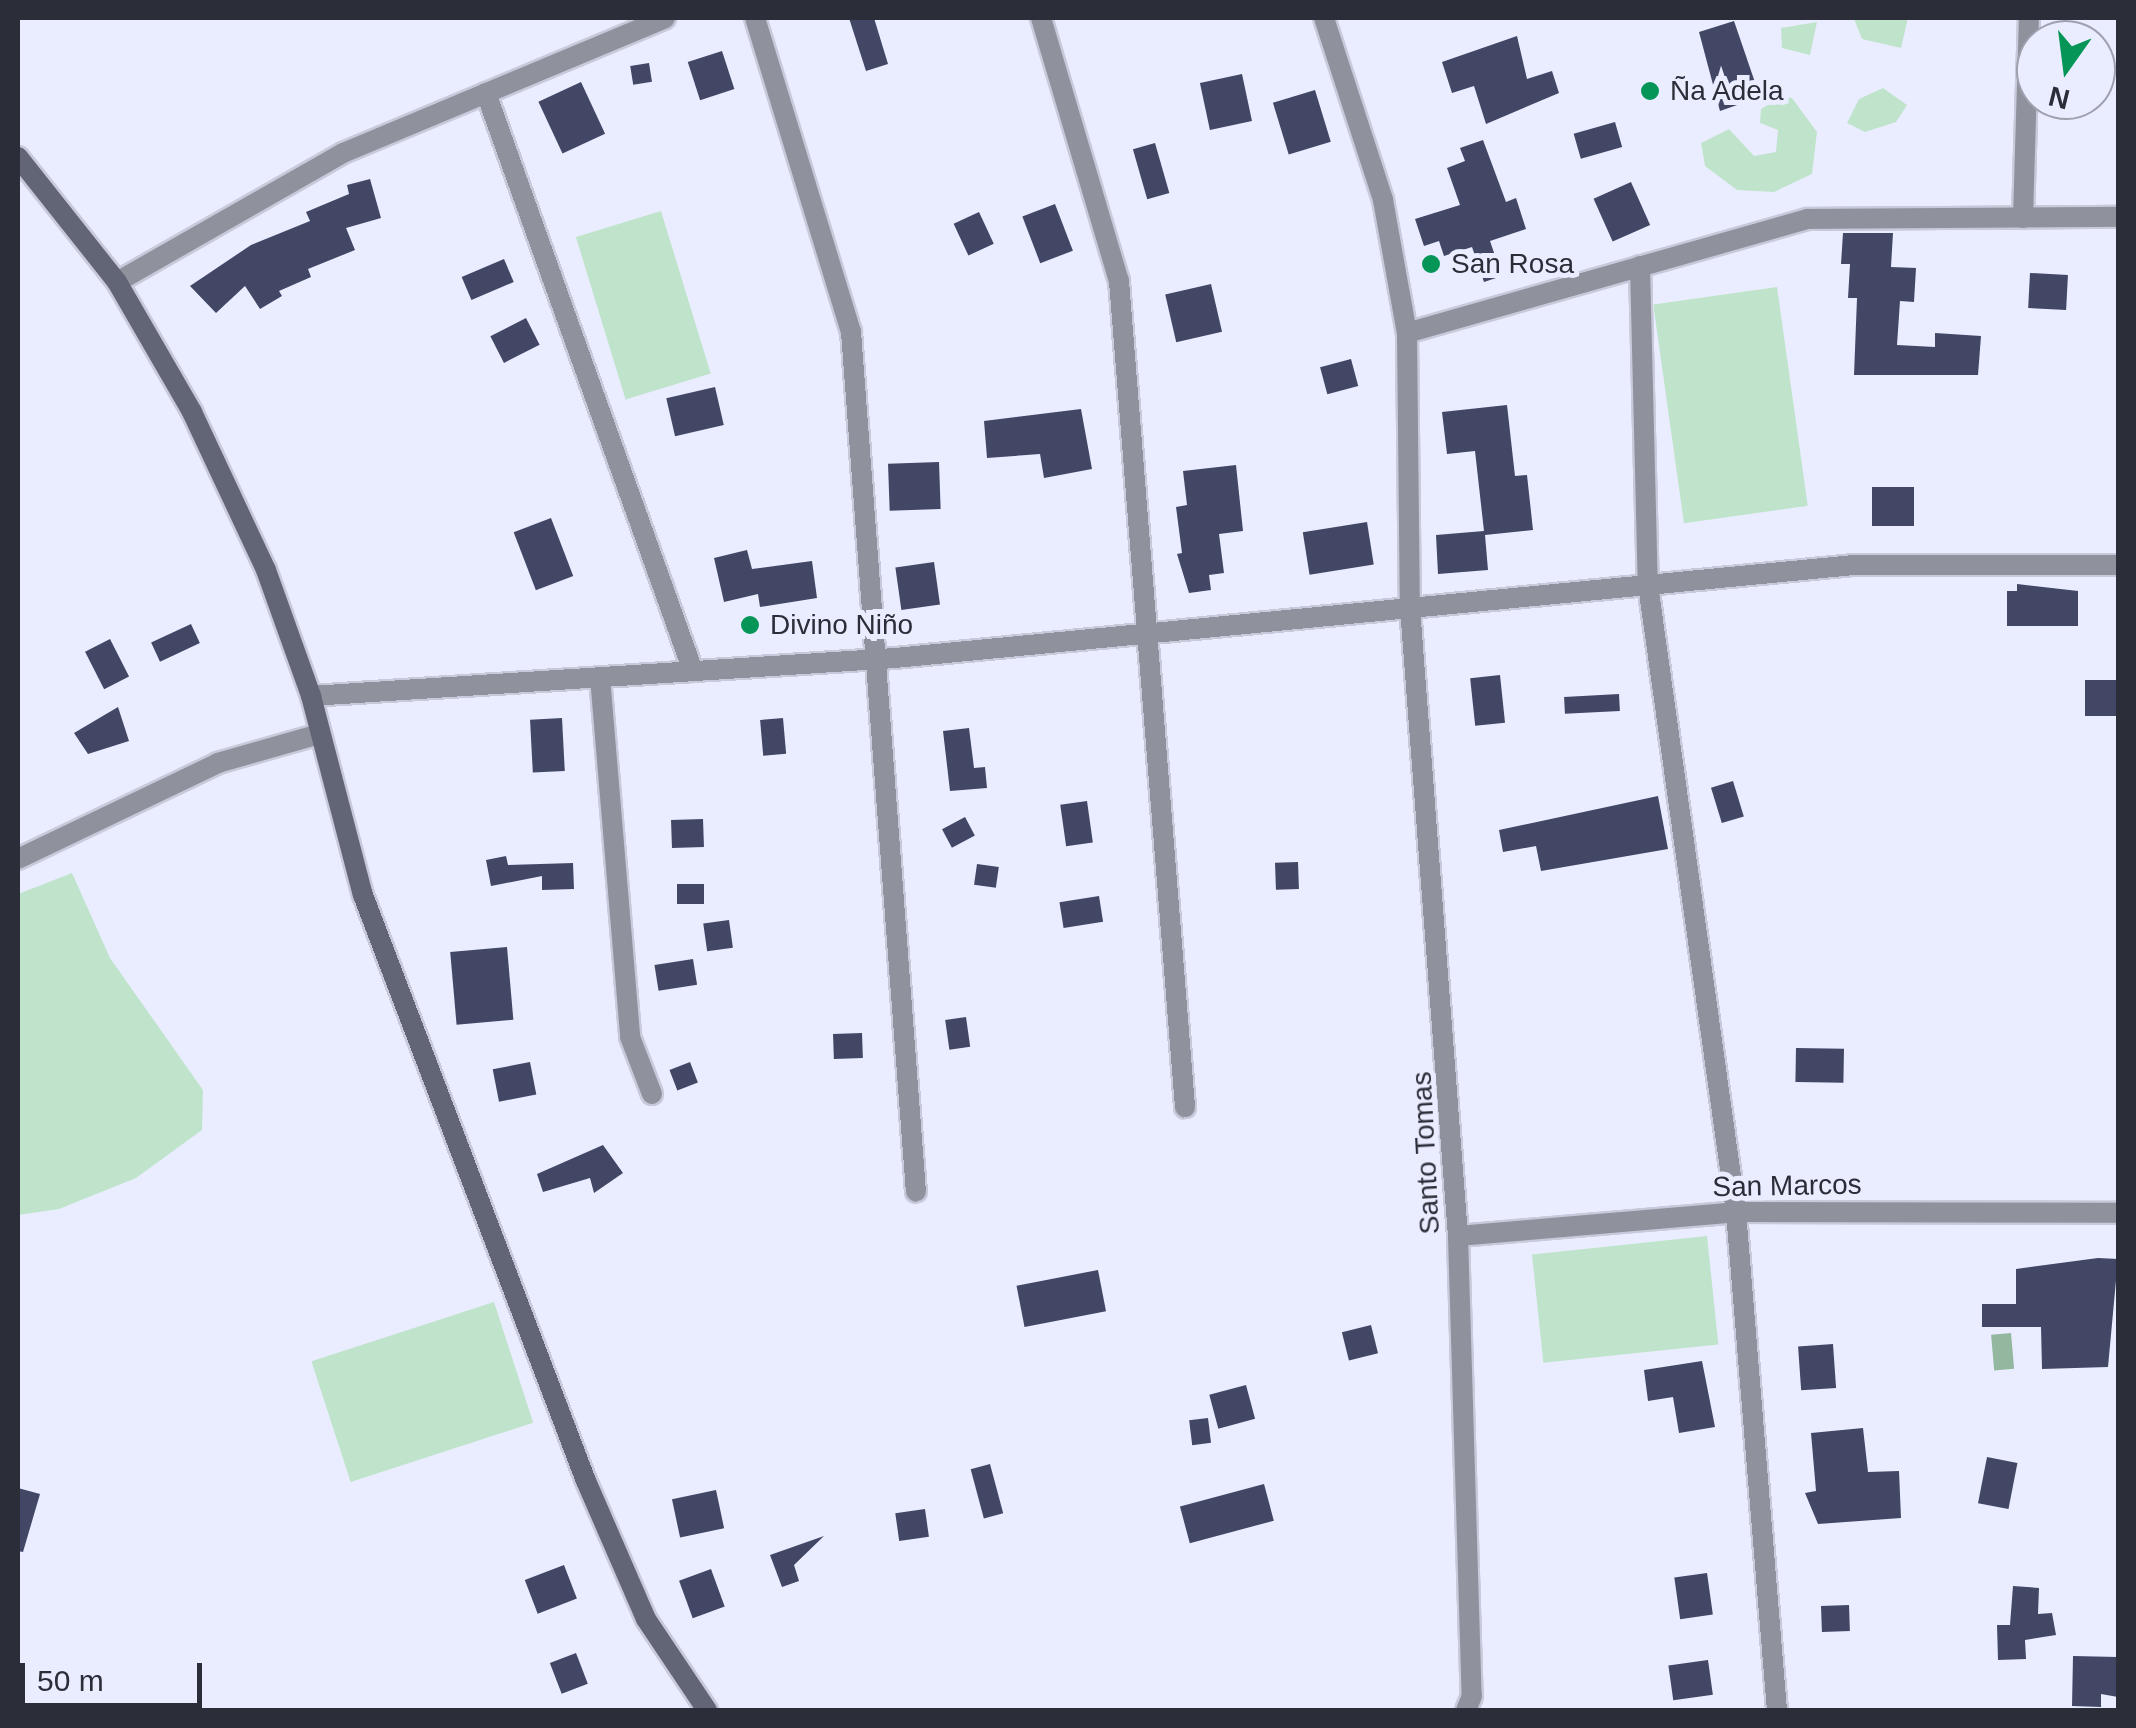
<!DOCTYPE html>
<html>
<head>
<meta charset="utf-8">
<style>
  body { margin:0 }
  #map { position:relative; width:2136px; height:1728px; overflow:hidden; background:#eaedff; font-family:Arial,sans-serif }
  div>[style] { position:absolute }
  .green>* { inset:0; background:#c0e4cb; transform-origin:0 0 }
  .water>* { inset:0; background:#93b89f; transform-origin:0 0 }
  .building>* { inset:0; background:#424766; transform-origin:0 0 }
  .roads { filter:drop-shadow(2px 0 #c8cadb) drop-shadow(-2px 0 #c8cadb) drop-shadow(0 2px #c8cadb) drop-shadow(0 -2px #c8cadb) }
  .street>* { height:20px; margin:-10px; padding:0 10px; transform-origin:10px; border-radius:10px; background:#8f919d }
  .secondary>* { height:20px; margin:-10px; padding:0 10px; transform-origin:10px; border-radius:10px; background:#626576 }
  .dots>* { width:28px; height:28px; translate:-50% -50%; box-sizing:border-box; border:5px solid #eaedff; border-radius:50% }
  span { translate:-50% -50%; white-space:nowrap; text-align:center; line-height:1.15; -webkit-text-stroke:10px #eaedff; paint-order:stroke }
  .poi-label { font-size:28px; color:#2b2d38 }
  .left { translate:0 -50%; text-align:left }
  .street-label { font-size:28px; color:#2b2d38 }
  .frame { position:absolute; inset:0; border:20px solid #2b2d38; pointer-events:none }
  .north { position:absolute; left:2016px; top:20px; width:100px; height:100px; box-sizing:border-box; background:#eaedff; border:2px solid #9ea0af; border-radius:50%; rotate:194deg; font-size:28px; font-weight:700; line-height:40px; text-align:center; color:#2b2d38 }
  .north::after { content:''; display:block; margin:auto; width:35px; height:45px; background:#059657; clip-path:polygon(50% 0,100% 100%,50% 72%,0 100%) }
  .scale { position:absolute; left:20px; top:1663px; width:182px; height:45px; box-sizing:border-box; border:5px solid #2b2d38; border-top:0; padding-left:12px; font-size:30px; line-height:35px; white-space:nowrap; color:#2b2d38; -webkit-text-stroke:8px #eaedff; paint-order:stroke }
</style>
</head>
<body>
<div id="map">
  <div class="green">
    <i style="clip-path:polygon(1908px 18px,1901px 48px,1862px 39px,1854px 19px)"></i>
    <i style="clip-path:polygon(1817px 22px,1810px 55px,1782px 48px,1781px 28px)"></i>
    <i style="clip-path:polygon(1883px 88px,1907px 105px,1896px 122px,1865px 132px,1847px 123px,1859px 99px)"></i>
    <i style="clip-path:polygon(1781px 97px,1792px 98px,1817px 132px,1812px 174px,1774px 192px,1737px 190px,1705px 166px,1701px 143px,1729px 129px,1754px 156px,1776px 152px,1778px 130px,1760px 123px,1761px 109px)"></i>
    <i style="left:661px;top:211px;width:170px;height:89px;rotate:73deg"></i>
    <i style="left:1777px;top:287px;width:221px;height:125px;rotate:82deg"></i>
    <i style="clip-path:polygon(72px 873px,110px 958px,203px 1090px,202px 1130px,136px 1178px,59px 1209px,18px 1215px,18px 894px)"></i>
    <i style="left:1707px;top:1236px;width:109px;height:176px;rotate:84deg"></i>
    <i style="left:494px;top:1302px;width:127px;height:192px;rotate:72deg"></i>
  </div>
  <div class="water">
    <i style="left:2011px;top:1333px;width:36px;height:20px;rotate:85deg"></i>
  </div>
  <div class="building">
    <i style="clip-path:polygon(849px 18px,874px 18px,888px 64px,866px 71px)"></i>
    <i style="clip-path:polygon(1734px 21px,1760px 97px,1720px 111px,1699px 32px)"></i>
    <i style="clip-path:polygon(1517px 36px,1527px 79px,1552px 71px,1559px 93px,1486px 124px,1474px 86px,1452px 93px,1442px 62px)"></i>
    <i style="left:722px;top:51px;width:40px;height:36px;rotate:72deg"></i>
    <i style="left:649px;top:63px;width:19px;height:19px;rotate:81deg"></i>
    <i style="left:1242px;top:74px;width:48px;height:43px;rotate:78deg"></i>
    <i style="left:581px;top:82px;width:57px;height:47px;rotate:65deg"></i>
    <i style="left:1315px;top:90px;width:54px;height:44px;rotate:73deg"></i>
    <i style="left:1615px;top:122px;width:26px;height:43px;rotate:74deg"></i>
    <i style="clip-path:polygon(1483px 140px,1506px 202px,1516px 198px,1526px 229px,1490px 241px,1502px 276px,1484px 282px,1472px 247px,1444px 256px,1439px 241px,1424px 246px,1415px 219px,1460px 205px,1447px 168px,1465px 161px,1460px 148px)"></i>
    <i style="left:1155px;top:143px;width:52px;height:23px;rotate:74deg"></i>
    <i style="clip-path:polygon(370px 179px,381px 218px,346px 228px,355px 250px,308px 269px,311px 277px,279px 291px,282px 296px,260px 309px,245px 286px,216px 313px,190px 286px,251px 245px,310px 221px,306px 212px,349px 194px,347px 185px)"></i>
    <i style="left:1631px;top:182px;width:47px;height:41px;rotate:66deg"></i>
    <i style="left:1055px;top:204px;width:50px;height:35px;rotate:69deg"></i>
    <i style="left:979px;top:212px;width:35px;height:28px;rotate:65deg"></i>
    <i style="clip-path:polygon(1843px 233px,1893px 233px,1891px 267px,1916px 268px,1914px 302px,1900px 301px,1897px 345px,1935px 347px,1935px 333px,1981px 336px,1978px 375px,1854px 375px,1857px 298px,1848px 298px,1850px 264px,1841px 264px)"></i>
    <i style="left:504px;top:259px;width:25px;height:46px;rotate:67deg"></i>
    <i style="left:2030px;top:273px;width:38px;height:35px;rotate:3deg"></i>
    <i style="left:1211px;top:284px;width:49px;height:47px;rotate:77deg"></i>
    <i style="left:526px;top:318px;width:30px;height:40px;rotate:63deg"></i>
    <i style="left:1351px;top:359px;width:28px;height:32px;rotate:75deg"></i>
    <i style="left:715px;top:387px;width:39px;height:50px;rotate:77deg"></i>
    <i style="clip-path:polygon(1507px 405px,1515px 476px,1527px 475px,1533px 530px,1485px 535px,1488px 570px,1438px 574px,1436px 535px,1484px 531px,1475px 451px,1447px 454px,1442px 412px)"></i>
    <i style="clip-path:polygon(1081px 409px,1092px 469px,1044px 478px,1040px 454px,987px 458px,984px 421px)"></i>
    <i style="left:939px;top:462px;width:47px;height:51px;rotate:88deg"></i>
    <i style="clip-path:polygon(1236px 465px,1243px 531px,1219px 534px,1224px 573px,1209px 575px,1211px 590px,1189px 593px,1177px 554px,1182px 553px,1176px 507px,1187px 505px,1183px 471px)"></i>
    <i style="left:1872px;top:487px;width:42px;height:39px"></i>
    <i style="left:551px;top:518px;width:62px;height:40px;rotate:69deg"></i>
    <i style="left:1367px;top:522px;width:43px;height:65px;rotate:81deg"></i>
    <i style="clip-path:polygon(747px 550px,752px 569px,812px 561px,817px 598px,760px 607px,758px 594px,724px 602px,714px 558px)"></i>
    <i style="left:934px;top:562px;width:43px;height:39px;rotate:82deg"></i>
    <i style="clip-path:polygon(2017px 584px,2078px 591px,2078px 626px,2007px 626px,2007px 591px,2017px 591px)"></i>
    <i style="left:191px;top:624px;width:21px;height:44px;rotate:65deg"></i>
    <i style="left:110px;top:639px;width:42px;height:28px;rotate:63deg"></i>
    <i style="left:1500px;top:675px;width:48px;height:30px;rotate:84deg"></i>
    <i style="left:2085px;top:680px;width:33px;height:36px"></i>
    <i style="left:1619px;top:694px;width:17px;height:55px;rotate:87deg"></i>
    <i style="clip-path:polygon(118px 707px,129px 741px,88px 754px,74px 733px)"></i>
    <i style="left:562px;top:718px;width:53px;height:32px;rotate:87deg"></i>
    <i style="left:783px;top:718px;width:36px;height:23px;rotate:85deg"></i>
    <i style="clip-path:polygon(969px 728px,974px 768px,985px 767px,987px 788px,950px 791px,943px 731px)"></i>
    <i style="left:1733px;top:781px;width:37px;height:23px;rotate:73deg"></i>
    <i style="clip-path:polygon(1658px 796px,1668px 849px,1541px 871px,1536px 846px,1503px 852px,1499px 830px)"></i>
    <i style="left:1087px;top:801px;width:42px;height:27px;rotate:82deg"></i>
    <i style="left:965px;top:817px;width:21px;height:26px;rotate:62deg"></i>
    <i style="left:703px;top:819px;width:28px;height:32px;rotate:88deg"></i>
    <i style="clip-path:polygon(506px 856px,508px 865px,573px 863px,574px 889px,542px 890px,542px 876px,491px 886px,486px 860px)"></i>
    <i style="left:1298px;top:862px;width:27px;height:23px;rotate:88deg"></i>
    <i style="left:977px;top:864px;width:22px;height:21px;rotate:8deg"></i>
    <i style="left:704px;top:884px;width:20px;height:27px;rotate:90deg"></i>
    <i style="left:1099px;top:896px;width:26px;height:40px;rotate:81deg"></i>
    <i style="left:729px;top:920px;width:28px;height:26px;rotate:82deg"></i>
    <i style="left:507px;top:947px;width:73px;height:57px;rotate:85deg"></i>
    <i style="left:693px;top:959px;width:26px;height:39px;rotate:81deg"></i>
    <i style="left:966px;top:1017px;width:30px;height:21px;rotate:82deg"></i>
    <i style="left:862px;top:1033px;width:25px;height:29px;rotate:88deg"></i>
    <i style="left:1796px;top:1048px;width:48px;height:34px;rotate:1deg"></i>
    <i style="left:530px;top:1062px;width:33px;height:38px;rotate:79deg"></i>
    <i style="left:690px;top:1062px;width:22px;height:22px;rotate:69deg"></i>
    <i style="clip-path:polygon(603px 1145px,623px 1173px,594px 1193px,590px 1178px,543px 1192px,537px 1174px)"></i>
    <i style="clip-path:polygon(2098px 1258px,2118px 1259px,2108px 1367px,2042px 1369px,2041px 1327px,1982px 1327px,1982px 1304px,2016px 1304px,2016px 1269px)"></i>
    <i style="left:1098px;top:1270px;width:42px;height:83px;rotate:79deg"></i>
    <i style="left:1371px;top:1325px;width:29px;height:30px;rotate:76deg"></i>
    <i style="left:1833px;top:1344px;width:44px;height:35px;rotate:86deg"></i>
    <i style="clip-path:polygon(1702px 1361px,1715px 1427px,1679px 1433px,1673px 1397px,1648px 1401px,1644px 1370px)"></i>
    <i style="left:1246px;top:1385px;width:35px;height:38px;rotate:75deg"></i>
    <i style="left:1208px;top:1418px;width:25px;height:19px;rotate:83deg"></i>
    <i style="clip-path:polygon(1863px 1428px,1868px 1472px,1899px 1471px,1901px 1518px,1818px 1524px,1805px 1493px,1816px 1491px,1811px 1433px)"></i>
    <i style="left:1987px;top:1457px;width:31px;height:47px;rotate:11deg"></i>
    <i style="left:990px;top:1464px;width:51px;height:20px;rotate:75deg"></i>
    <i style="left:1264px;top:1484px;width:38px;height:87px;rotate:75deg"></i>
    <i style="clip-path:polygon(18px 1488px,40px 1494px,23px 1552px,18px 1551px)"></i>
    <i style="left:716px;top:1490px;width:39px;height:45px;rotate:78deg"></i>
    <i style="left:925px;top:1509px;width:28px;height:30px;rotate:82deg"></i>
    <i style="clip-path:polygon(824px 1536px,794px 1565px,799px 1581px,782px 1587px,770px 1555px)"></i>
    <i style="left:564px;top:1565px;width:36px;height:42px;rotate:69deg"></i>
    <i style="left:711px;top:1569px;width:40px;height:34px;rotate:70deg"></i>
    <i style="left:1707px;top:1573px;width:42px;height:33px;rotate:82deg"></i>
    <i style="clip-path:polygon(2013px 1586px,2039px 1588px,2038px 1614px,2052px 1613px,2056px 1635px,2025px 1640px,2026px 1659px,1998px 1660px,1997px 1625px,2010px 1625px)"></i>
    <i style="left:1849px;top:1605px;width:26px;height:28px;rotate:88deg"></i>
    <i style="left:576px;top:1653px;width:33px;height:28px;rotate:69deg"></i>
    <i style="clip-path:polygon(2073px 1656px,2118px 1657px,2118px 1697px,2101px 1694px,2101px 1707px,2072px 1706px)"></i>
    <i style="left:1708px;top:1660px;width:35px;height:40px;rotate:82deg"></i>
  </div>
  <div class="roads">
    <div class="street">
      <i style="left:755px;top:18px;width:328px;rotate:73deg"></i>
      <i style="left:851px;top:332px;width:862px;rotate:85.68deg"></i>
      <i style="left:1041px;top:18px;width:274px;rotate:73.5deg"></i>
      <i style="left:1119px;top:281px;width:829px;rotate:85.43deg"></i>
      <i style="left:1324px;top:18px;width:191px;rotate:72deg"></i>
      <i style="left:1383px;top:200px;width:135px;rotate:79.8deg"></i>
      <i style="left:1407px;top:333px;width:275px;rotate:89.4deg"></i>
      <i style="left:1410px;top:608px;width:630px;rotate:85.63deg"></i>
      <i style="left:1458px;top:1236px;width:460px;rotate:88.3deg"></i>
      <i style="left:1472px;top:1696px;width:15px;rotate:113deg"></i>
      <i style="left:486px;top:93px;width:614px;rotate:70.3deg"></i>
      <i style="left:2023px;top:218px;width:200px;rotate:-88.3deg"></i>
      <i style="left:1640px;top:266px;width:319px;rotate:88.6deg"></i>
      <i style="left:1648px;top:585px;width:633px;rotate:82.01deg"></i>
      <i style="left:1736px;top:1212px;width:500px;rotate:85.3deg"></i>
      <i style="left:117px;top:282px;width:260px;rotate:-29.7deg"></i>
      <i style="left:343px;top:153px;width:349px;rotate:-22.7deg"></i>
      <i style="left:1407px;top:333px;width:416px;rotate:-15.9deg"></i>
      <i style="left:1807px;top:219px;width:311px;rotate:-0.4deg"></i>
      <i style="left:600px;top:677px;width:361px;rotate:85.2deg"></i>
      <i style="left:630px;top:1037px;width:61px;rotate:68.9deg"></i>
      <i style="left:311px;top:696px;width:585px;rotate:-3.72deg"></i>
      <i style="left:895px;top:658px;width:963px;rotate:-5.54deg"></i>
      <i style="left:1854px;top:565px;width:264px"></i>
      <i style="left:18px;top:859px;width:222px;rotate:-25.6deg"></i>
      <i style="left:218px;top:763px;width:106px;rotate:-15.9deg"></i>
      <i style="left:1458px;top:1236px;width:279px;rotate:-4.9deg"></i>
      <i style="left:1736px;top:1212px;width:382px;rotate:0.1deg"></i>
    </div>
    <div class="secondary">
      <i style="left:18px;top:157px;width:159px;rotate:51.6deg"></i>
      <i style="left:117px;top:282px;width:150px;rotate:60deg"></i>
      <i style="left:192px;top:412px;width:174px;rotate:64.9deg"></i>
      <i style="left:266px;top:570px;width:134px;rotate:70.3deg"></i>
      <i style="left:311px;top:696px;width:206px;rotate:75.4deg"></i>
      <i style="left:363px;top:895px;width:627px;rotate:69.17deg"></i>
      <i style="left:586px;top:1481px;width:150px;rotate:66.5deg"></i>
      <i style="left:646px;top:1619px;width:110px;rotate:56.2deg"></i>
    </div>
  </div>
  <div class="dots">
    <i style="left:1650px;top:91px;background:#059657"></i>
    <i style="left:1431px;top:264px;background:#059657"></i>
    <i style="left:750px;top:625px;background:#059657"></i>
  </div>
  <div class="poi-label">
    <span class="left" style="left:1670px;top:91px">Ña Adela</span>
    <span class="left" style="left:1451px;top:264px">San Rosa</span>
    <span class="left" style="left:770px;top:625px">Divino Niño</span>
  </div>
  <div class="street-label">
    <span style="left:1426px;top:1153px;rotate:-93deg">Santo Tomas</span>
    <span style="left:1787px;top:1186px;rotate:-1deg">San Marcos</span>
  </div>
  <div class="frame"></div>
  <div class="north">N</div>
  <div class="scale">50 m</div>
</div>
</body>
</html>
